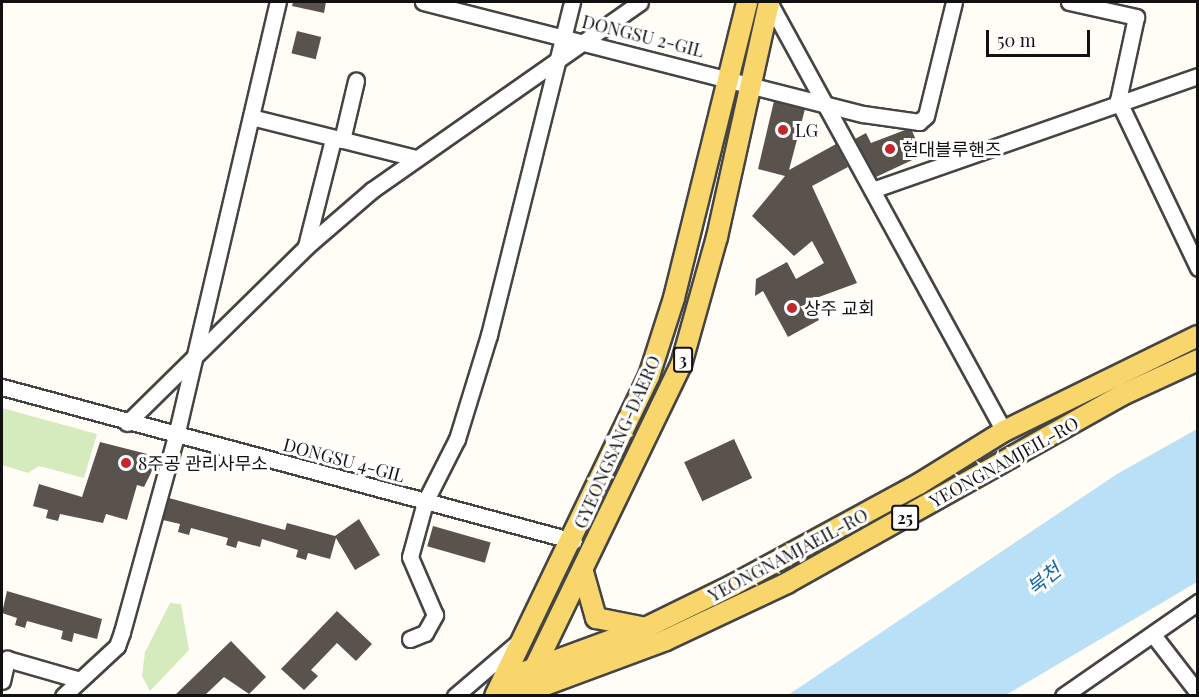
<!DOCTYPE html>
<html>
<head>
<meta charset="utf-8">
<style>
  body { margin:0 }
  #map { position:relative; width:1199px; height:697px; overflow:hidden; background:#fffdf5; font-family:"Playfair Display","Noto Sans KR",serif }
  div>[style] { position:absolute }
  .green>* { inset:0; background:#d5ebbd }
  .water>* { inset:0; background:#b9e0f7 }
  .building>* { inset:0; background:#5a524d; transform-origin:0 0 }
  .roads { filter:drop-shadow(2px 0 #444) drop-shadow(-2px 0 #444) drop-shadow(0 2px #444) drop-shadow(0 -2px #444) }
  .minor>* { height:15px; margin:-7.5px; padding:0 7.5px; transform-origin:7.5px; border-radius:7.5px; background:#fff }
  .major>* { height:20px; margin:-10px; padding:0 10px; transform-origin:10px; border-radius:10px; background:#f9d66b }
  .dots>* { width:16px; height:16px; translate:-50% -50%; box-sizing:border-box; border:3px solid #fff; border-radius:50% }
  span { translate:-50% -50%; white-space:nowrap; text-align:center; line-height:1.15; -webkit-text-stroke:6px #fff; paint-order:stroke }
  .shield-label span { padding:2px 4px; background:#fff; border:2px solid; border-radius:4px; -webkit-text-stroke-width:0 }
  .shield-label { font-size:16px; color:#111; font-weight:700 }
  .street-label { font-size:18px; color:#111 }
  .poi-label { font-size:18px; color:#111 }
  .left { translate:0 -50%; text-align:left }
  .water-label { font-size:20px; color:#1768a6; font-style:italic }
  .frame { position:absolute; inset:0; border:3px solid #111; pointer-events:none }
  .scale { position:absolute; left:986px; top:30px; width:104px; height:27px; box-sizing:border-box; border:3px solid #111; border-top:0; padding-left:8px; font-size:18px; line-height:21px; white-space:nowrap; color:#111; -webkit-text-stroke:4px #fff; paint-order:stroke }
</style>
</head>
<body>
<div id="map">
  <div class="green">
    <i style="clip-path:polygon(2px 408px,97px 434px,84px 478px,39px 466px,28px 473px,2px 465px)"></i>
    <i style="clip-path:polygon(170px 603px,181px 604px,189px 650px,150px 691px,142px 676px,145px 652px)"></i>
  </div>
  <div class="water">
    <i style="clip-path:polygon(1197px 429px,1197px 582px,1006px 695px,788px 695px,1117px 474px)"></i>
  </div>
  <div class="building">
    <i style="clip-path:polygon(293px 2px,326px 2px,324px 13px,292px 6px)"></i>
    <i style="left:297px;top:31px;width:25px;height:23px;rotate:14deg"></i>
    <i style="clip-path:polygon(774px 101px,805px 109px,789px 170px,836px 144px,848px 167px,812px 186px,857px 283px,808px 301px,819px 320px,788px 337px,763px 291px,755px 296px,756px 279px,787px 262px,796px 279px,824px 263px,812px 241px,794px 256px,752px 216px,785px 176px,758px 169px)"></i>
    <i style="clip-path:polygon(905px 130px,912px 131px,923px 155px,876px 177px,855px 139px,866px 133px,871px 143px)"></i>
    <i style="left:734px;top:439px;width:43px;height:55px;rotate:65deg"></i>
    <i style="clip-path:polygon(100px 442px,159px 457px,144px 487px,137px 485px,127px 520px,106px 514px,103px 523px,60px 514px,58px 521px,46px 518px,48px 510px,33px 506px,39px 484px,82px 497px)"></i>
    <i style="clip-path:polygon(169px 498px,285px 530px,287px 523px,335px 536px,359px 519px,380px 555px,355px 570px,336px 538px,330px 559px,308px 553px,306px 560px,296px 557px,298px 550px,262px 539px,260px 547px,238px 541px,236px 548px,226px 545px,228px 538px,191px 528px,189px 535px,178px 532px,180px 524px,163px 520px)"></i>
    <i style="left:433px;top:526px;width:60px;height:21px;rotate:16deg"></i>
    <i style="clip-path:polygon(7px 591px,102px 619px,97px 639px,74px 633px,72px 642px,61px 639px,63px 631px,27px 621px,25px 628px,15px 625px,17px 618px,2px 613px)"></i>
    <i style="clip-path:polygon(337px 611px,372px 644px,356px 661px,337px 643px,311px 670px,318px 676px,304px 690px,281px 669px)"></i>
    <i style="clip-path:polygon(231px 641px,266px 677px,249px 694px,224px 677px,204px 696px,174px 696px)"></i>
  </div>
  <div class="roads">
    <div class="minor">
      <i style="left:423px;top:2px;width:454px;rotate:14.3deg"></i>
      <i style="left:863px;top:114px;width:57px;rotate:8.1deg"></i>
      <i style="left:919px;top:122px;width:9px;rotate:-41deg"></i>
      <i style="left:926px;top:116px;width:117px;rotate:-76.2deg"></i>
      <i style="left:769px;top:2px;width:489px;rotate:61.3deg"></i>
      <i style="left:1069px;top:2px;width:69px;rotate:12.6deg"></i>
      <i style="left:1136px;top:17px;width:85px;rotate:102.2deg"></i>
      <i style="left:1118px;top:100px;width:186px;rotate:64.5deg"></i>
      <i style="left:251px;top:117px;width:170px;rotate:14deg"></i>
      <i style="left:342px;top:140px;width:61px;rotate:-76.7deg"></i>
      <i style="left:875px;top:189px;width:342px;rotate:-19.3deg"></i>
      <i style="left:306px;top:246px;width:110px;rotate:-75.8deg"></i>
      <i style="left:2px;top:387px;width:592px;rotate:15.07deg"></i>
      <i style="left:127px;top:423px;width:251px;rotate:-44.5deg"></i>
      <i style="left:306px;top:247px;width:87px;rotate:-40.8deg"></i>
      <i style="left:372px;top:190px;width:327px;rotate:-35deg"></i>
      <i style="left:1154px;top:636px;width:72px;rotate:52.3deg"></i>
      <i style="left:410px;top:639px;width:16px;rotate:-22deg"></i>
      <i style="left:425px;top:633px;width:21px;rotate:-61deg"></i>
      <i style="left:435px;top:615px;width:63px;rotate:-113.3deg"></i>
      <i style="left:410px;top:557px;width:57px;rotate:-74.7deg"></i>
      <i style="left:425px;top:502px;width:71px;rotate:-63.1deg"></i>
      <i style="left:457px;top:439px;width:109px;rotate:-72.9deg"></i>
      <i style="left:489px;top:335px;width:343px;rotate:-76deg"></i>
      <i style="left:2px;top:681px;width:23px;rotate:-77deg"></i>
      <i style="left:7px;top:659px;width:76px;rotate:16deg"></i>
      <i style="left:63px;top:696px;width:74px;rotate:-42.8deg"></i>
      <i style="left:117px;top:646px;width:15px;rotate:-70deg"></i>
      <i style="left:122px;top:632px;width:203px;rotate:-74.6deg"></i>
      <i style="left:176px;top:436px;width:446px;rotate:-76.8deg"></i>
      <i style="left:455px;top:696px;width:82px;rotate:-40.5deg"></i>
      <i style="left:1063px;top:696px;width:165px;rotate:-34.8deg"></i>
    </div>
    <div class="major">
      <i style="left:583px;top:572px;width:48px;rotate:74.2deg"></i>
      <i style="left:596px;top:618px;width:46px;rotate:11.3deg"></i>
      <i style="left:533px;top:671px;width:340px;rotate:-64.2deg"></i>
      <i style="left:681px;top:365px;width:133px;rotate:-74.3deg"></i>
      <i style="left:717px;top:237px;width:241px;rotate:-77.5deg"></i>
      <i style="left:503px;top:680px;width:153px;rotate:-20.2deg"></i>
      <i style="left:647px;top:627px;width:96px;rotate:-26deg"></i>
      <i style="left:733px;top:585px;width:212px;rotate:-28.5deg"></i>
      <i style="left:919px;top:484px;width:100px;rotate:-31.9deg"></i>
      <i style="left:1004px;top:431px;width:216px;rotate:-26.1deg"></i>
      <i style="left:495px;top:696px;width:355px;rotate:-64.3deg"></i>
      <i style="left:649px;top:376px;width:82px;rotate:-72.2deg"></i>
      <i style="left:674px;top:298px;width:305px;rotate:-76.1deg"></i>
      <i style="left:515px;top:696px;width:161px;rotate:-20.3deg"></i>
      <i style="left:666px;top:640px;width:134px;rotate:-25.2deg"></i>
      <i style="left:787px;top:583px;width:384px;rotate:-29.3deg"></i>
      <i style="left:1122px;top:395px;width:84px;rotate:-24.7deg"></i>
    </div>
  </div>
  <div class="dots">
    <i style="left:783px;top:130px;background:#c4262e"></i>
    <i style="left:890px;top:149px;background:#c4262e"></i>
    <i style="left:792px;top:308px;background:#c4262e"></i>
    <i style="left:126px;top:463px;background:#c4262e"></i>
  </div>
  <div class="shield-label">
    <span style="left:683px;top:360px">3</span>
    <span style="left:905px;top:518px">25</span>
  </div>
  <div class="street-label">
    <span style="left:643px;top:36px;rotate:14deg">DONGSU 2-GIL</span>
    <span style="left:617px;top:442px;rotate:-66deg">GYEONGSANG-DAERO</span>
    <span style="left:344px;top:460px;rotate:15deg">DONGSU 4-GIL</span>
    <span style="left:1004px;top:462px;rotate:-29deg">YEONGNAMJEIL-RO</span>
    <span style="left:788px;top:555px;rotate:-28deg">YEONGNAMJAEIL-RO</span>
  </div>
  <div class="poi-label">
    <span class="left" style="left:795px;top:130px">LG</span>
    <span class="left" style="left:902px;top:149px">현대블루핸즈</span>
    <span class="left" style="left:804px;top:308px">상주 교회</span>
    <span class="left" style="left:138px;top:463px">8주공 관리사무소</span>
  </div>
  <div class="water-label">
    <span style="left:1043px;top:578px;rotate:-39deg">북천</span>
  </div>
  <div class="frame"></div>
  <div class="scale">50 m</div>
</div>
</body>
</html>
